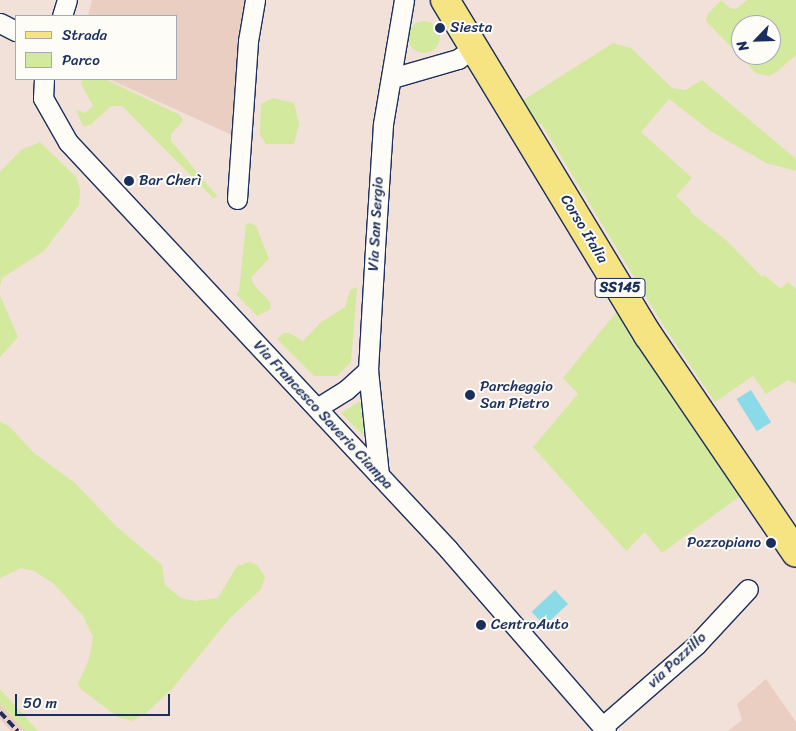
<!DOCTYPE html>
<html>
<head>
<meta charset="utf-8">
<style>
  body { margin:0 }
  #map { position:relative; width:796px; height:731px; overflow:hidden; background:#f2e1d8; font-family:Sriracha,sans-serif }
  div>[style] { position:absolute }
  .built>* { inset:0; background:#eacec2 }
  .green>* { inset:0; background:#d3e99e }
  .round { border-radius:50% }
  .water>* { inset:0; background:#8bdae8; transform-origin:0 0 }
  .roads { filter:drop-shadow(1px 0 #1b2f5e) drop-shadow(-1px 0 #1b2f5e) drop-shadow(0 1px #1b2f5e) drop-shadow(0 -1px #1b2f5e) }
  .minor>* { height:19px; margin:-9.5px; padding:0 9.5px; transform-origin:9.5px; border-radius:9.5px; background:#fdfcf7 }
  .primary>* { height:28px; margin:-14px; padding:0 14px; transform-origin:14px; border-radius:14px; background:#f6e381 }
  .rail>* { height:4px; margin-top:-2px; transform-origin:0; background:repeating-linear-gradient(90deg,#1b2f5e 0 8px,transparent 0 12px) }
  .dots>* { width:14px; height:14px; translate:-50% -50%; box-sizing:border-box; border:2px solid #fdfcf7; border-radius:50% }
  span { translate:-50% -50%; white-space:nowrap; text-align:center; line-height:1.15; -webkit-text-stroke:4px #fdfcf7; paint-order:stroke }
  .shield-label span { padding:1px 4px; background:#fdfcf7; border:1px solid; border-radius:4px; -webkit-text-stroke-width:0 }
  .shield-label { font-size:14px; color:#1b2f5e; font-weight:700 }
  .poi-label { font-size:15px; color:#1b2f5e }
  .left { translate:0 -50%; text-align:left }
  .right { translate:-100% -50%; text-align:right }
  .street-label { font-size:15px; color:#1b2f5e }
  .legend { position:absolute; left:15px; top:15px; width:162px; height:65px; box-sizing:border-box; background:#fdfcf7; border:1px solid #a3aaba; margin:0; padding:6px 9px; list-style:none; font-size:15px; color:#1b2f5e }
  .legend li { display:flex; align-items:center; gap:10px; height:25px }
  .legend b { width:25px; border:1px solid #a3aaba }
  .north { position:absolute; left:731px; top:15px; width:50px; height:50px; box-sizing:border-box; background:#fdfcf7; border:1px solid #a3aaba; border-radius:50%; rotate:246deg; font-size:14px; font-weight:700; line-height:20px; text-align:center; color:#1b2f5e }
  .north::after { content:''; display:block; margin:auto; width:18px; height:22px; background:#1b2f5e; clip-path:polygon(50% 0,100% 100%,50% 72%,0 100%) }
  .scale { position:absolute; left:15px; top:694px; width:155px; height:22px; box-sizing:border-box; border:2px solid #1b2f5e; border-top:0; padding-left:6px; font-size:15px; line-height:18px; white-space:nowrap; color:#1b2f5e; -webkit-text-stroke:4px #fdfcf7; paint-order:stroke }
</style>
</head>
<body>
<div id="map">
  <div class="built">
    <i style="clip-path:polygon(92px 0,247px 0,234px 136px,109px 79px,176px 79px,176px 16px,88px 16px)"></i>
    <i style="clip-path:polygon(766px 679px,796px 722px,796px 731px,728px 731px,742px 720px,737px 704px)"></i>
    <i style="clip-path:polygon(0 704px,26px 731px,11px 731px,0 719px)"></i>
  </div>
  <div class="green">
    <i style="clip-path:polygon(evenodd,721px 0,730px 8px,736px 9px,747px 0,796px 0,796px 55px,774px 74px,768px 76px,756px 73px,706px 21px,707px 15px,721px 0,741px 25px,771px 25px,771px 55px,741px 55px,741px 25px)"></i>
    <i class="round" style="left:408px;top:21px;width:32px;height:32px"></i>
    <i style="clip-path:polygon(613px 43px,631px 48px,672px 88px,685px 90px,702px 80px,796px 159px,796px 171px,766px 163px,712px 132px,669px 99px,641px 132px,692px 178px,676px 196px,691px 210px,690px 212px,726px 240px,762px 277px,764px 275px,781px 289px,788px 282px,796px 289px,796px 384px,788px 380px,766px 394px,753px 376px,715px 402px,663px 325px,541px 123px,537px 125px,522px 101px)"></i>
    <i style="clip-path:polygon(82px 79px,107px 80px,180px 115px,183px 121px,171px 134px,171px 141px,218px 197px,213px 198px,122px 106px,111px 106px,90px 125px,83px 126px,76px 110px,85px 113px,93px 106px,81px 84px)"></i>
    <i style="clip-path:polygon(273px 98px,294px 103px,299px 124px,294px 144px,266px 144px,260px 135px,261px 104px)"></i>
    <i style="clip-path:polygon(40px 142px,76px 177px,80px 190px,79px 205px,44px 251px,2px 278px,0 287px,0 172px,21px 150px)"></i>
    <i style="clip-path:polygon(250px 223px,256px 226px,269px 259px,251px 277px,254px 285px,270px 302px,271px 309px,257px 316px,236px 294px,239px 291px,246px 224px)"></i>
    <i style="clip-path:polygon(357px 287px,351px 362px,337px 376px,314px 376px,277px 339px,284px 333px,289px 333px,303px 341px,320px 323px,345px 307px,350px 290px)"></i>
    <i style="clip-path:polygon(0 295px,18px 337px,0 357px)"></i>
    <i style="clip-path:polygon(618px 310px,740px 496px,662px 553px,645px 532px,626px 551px,533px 447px,578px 394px,563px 378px)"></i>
    <i style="clip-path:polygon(360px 401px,364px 431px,362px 434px,341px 413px)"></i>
    <i style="clip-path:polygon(0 422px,9px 426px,34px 453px,75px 483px,117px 527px,162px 565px,165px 585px,181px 598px,196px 601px,218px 598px,237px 566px,250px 562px,257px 565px,265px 577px,261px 589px,230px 618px,171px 690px,145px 714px,132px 721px,118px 717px,82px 690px,78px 684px,89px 659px,93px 637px,83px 616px,53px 583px,34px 571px,21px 568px,0 578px)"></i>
    <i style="clip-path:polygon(0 689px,38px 731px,26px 731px,0 704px)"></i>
  </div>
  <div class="water">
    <i style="left:751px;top:390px;width:38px;height:17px;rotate:58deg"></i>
    <i style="left:555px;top:590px;width:19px;height:32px;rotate:47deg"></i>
  </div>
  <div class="roads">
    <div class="minor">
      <i style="left:62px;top:16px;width:17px;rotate:-73deg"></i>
      <i style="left:0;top:23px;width:18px;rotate:27deg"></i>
      <i style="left:392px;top:78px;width:69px;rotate:-16.1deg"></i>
      <i style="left:458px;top:59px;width:19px;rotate:-36deg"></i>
      <i style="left:44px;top:79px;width:19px;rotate:93deg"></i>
      <i style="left:43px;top:98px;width:51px;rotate:60.4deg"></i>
      <i style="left:68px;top:142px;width:557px;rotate:46.96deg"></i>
      <i style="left:448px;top:549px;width:241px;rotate:49deg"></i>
      <i style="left:237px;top:199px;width:158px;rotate:-86deg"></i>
      <i style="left:248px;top:41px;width:42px;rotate:-80.3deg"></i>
      <i style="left:317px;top:408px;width:34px;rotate:-32deg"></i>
      <i style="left:346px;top:390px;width:30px;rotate:-42deg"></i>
      <i style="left:379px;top:475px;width:106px;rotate:-96deg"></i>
      <i style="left:368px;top:370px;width:122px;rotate:-86.7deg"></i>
      <i style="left:375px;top:248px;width:124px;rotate:-86.3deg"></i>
      <i style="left:383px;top:124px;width:126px;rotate:-80.4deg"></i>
      <i style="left:602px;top:727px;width:125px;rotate:-41.1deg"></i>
      <i style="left:696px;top:645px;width:76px;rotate:-47.1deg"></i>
    </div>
    <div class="primary">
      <i style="left:445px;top:0;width:392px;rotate:58.8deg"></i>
      <i style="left:648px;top:335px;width:263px;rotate:55.8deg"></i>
    </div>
  </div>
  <div class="rail">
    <i style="left:0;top:712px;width:26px;rotate:47deg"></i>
  </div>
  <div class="dots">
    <i style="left:440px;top:28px;background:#1b2f5e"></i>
    <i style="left:129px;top:181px;background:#1b2f5e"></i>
    <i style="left:470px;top:395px;background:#1b2f5e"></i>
    <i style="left:771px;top:543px;background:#1b2f5e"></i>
    <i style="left:481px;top:625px;background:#1b2f5e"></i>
  </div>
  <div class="shield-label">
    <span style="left:620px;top:288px">SS145</span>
  </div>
  <div class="poi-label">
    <span class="left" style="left:450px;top:28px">Siesta</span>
    <span class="left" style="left:139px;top:181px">Bar Cherì</span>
    <span class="left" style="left:480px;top:395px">Parcheggio<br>San Pietro</span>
    <span class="right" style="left:761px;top:543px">Pozzopiano</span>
    <span class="left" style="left:491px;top:625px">CentroAuto</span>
  </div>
  <div class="street-label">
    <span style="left:376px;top:224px;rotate:-87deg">Via San Sergio</span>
    <span style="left:584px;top:229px;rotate:59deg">Corso Italia</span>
    <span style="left:323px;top:415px;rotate:47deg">Via Francesco Saverio Ciampa</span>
    <span style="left:677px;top:660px;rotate:-43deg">via Pozzillo</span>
  </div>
  <ul class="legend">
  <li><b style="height:6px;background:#f6e381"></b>Strada</li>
  <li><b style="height:14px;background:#d3e99e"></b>Parco</li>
  </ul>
  <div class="north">N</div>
  <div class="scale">50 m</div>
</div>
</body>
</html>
